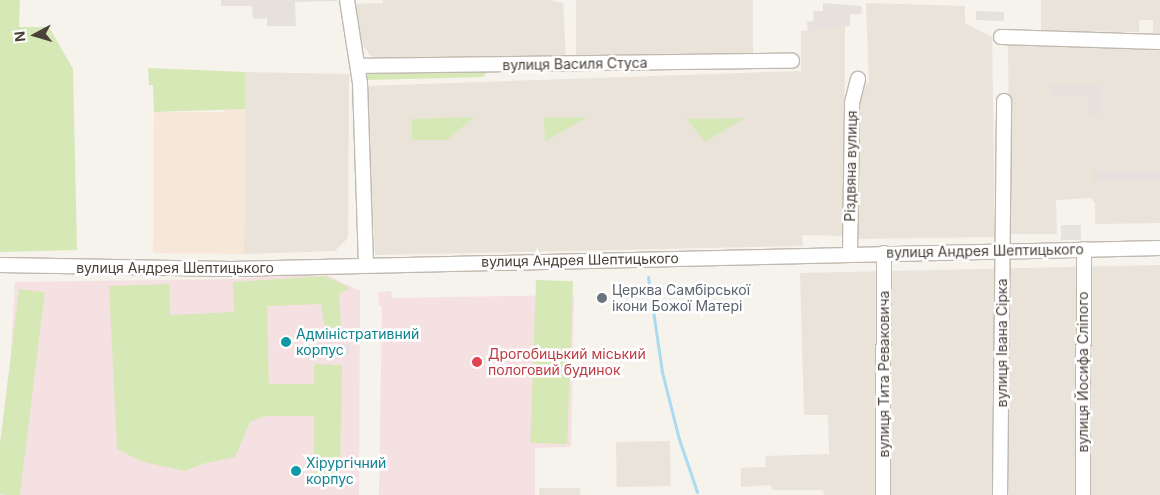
<!DOCTYPE html>
<html>
<head>
<meta charset="utf-8">
<style>
  body { margin:0 }
  #map { position:relative; width:1160px; height:495px; overflow:hidden; background:#f6f2ec; font-family:Inter,sans-serif }
  div>[style] { position:absolute }
  .residential>* { inset:0; background:#e9e3da; transform-origin:0 0 }
  .commercial>* { inset:0; background:#f6e7d9 }
  .industrial>* { inset:0; background:#e6e1dd; transform-origin:0 0 }
  .medical>* { inset:0; background:#f5e1e1 }
  .green>* { inset:0; background:#d7e8b7; transform-origin:0 0 }
  .parking>* { inset:0; background:#e5e2e0; transform-origin:0 0 }
  .stream>* { height:3px; margin:-1.5px; padding:0 1.5px; transform-origin:1.5px; border-radius:1.5px; background:#abdbf0 }
  .roads { filter:drop-shadow(1px 0 #c1b9af) drop-shadow(-1px 0 #c1b9af) drop-shadow(0 1px #c1b9af) drop-shadow(0 -1px #c1b9af) }
  .minor>* { height:14px; margin:-7px; padding:0 7px; transform-origin:7px; border-radius:7px; background:#fff }
  .dots>* { width:14px; height:14px; translate:-50% -50%; box-sizing:border-box; border:2px solid #fff; border-radius:50% }
  span { translate:-50% -50%; white-space:nowrap; text-align:center; line-height:1.15; -webkit-text-stroke:5px #fff; paint-order:stroke }
  .street-label { font-size:14px; color:#4a423a }
  .worship-label { font-size:14px; color:#5b616d }
  .left { translate:0 -50%; text-align:left }
  .culture-label { font-size:14px; color:#0d838f }
  .health-label { font-size:14px; color:#be3a42 }
  .north { position:absolute; left:10px; top:10px; width:50px; height:50px; -webkit-text-stroke:4px #fff; paint-order:stroke; rotate:264deg; font-size:14px; font-weight:700; line-height:20px; text-align:center; color:#4a423a }
  .north::after { content:''; display:block; margin:auto; width:18px; height:22px; background:#4a423a; clip-path:polygon(50% 0,100% 100%,50% 72%,0 100%) }
</style>
</head>
<body>
<div id="map">
  <div class="residential">
    <i style="clip-path:polygon(383px 0,549px 0,563px 3px,566px 57px,379px 59px,371px 56px,360px 42px,355px 4px,383px 3px)"></i>
    <i style="left:576px;top:0;width:177px;height:57px"></i>
    <i style="clip-path:polygon(1041px 0,1160px 0,1160px 37px,1153px 37px,1153px 20px,1139px 20px,1139px 32px,1041px 31px)"></i>
    <i style="clip-path:polygon(866px 3px,965px 6px,965px 23px,992px 37px,995px 237px,857px 239px,856px 112px,861px 87px,869px 82px)"></i>
    <i style="clip-path:polygon(845px 26px,844px 236px,802px 235px,803px 246px,375px 255px,366px 86px,801px 71px,801px 31px)"></i>
    <i style="clip-path:polygon(1008px 46px,1160px 48px,1160px 223px,1095px 224px,1095px 203px,1091px 198px,1056px 200px,1057px 234px,1010px 234px)"></i>
    <i style="clip-path:polygon(245px 72px,349px 74px,348px 238px,335px 251px,244px 254px)"></i>
    <i style="clip-path:polygon(1160px 265px,1160px 495px,824px 495px,823px 490px,772px 490px,771px 485px,741px 487px,741px 468px,766px 467px,765px 456px,829px 454px,828px 415px,804px 415px,800px 273px)"></i>
    <i style="left:670px;top:441px;width:45px;height:54px;rotate:89deg"></i>
    <i style="left:539px;top:488px;width:41px;height:7px"></i>
  </div>
  <div class="commercial">
    <i style="clip-path:polygon(225px 109px,245px 109px,244px 254px,153px 253px,154px 112px,225px 112px)"></i>
  </div>
  <div class="industrial">
    <i style="clip-path:polygon(221px 0,337px 0,337px 1px,295px 2px,296px 26px,267px 26px,267px 18px,253px 19px,252px 6px,221px 6px)"></i>
    <i style="clip-path:polygon(823px 3px,862px 6px,861px 14px,850px 14px,850px 26px,808px 31px,807px 22px,814px 21px,813px 11px,823px 11px)"></i>
    <i style="left:976px;top:11px;width:28px;height:9px;rotate:2deg"></i>
    <i style="clip-path:polygon(1050px 84px,1100px 84px,1101px 117px,1089px 117px,1089px 95px,1050px 96px)"></i>
    <i style="left:1093px;top:170px;width:67px;height:12px"></i>
  </div>
  <div class="medical">
    <i style="clip-path:polygon(323px 273px,360px 291px,359px 495px,3px 495px,15px 282px,234px 279px)"></i>
    <i style="clip-path:polygon(391px 291px,392px 298px,574px 295px,571px 447px,535px 448px,535px 495px,379px 495px,382px 306px,379px 306px,378px 292px)"></i>
  </div>
  <div class="green">
    <i style="clip-path:polygon(0 0,20px 0,19px 27px,49px 27px,73px 69px,77px 250px,0 252px)"></i>
    <i style="clip-path:polygon(148px 68px,245px 72px,245px 109px,154px 112px,153px 85px,149px 85px)"></i>
    <i style="clip-path:polygon(490px 68px,483px 77px,367px 80px,367px 70px)"></i>
    <i style="clip-path:polygon(474px 117px,447px 140px,412px 140px,412px 119px)"></i>
    <i style="clip-path:polygon(588px 117px,545px 141px,544px 118px)"></i>
    <i style="clip-path:polygon(745px 118px,705px 142px,687px 119px)"></i>
    <i style="clip-path:polygon(325px 276px,350px 288px,339px 294px,341px 326px,325px 329px,321px 304px,267px 306px,269px 384px,314px 384px,314px 364px,342px 365px,340px 479px,314px 479px,314px 416px,265px 416px,250px 422px,235px 457px,202px 464px,185px 471px,143px 462px,117px 449px,109px 286px,169px 284px,170px 315px,234px 312px,233px 282px)"></i>
    <i style="left:536px;top:280px;width:37px;height:163px;rotate:2deg"></i>
    <i style="left:19px;top:289px;width:26px;height:206px;rotate:7deg"></i>
  </div>
  <div class="parking">
    <i style="left:1081px;top:225px;width:15px;height:20px;rotate:90deg"></i>
    <i style="left:315px;top:344px;width:35px;height:11px"></i>
  </div>
  <div class="stream">
    <i style="left:648px;top:277px;width:96px;rotate:81.6deg"></i>
    <i style="left:662px;top:372px;width:69px;rotate:75.8deg"></i>
    <i style="left:679px;top:439px;width:56px;rotate:71.2deg"></i>
  </div>
  <div class="roads">
    <div class="minor">
      <i style="left:347px;top:0;width:84px;rotate:81.1deg"></i>
      <i style="left:360px;top:83px;width:182px;rotate:88.1deg"></i>
      <i style="left:1001px;top:37px;width:159px;rotate:1.8deg"></i>
      <i style="left:358px;top:66px;width:434px;rotate:-0.7deg"></i>
      <i style="left:850px;top:253px;width:150px;rotate:-89.2deg"></i>
      <i style="left:852px;top:103px;width:25px;rotate:-76deg"></i>
      <i style="left:0;top:265px;width:231px;rotate:1deg"></i>
      <i style="left:231px;top:269px;width:929px;rotate:-1.29deg"></i>
      <i style="left:883px;top:495px;width:242px;rotate:-89.8deg"></i>
      <i style="left:1000px;top:495px;width:394px;rotate:-89.4deg"></i>
      <i style="left:1083px;top:495px;width:246px;rotate:-89.8deg"></i>
    </div>
  </div>
  <div class="dots">
    <i style="left:602px;top:298px;background:#6b7280"></i>
    <i style="left:286px;top:342px;background:#0f9aa8"></i>
    <i style="left:477px;top:362px;background:#e0444e"></i>
    <i style="left:296px;top:471px;background:#0f9aa8"></i>
  </div>
  <div class="street-label">
    <span style="left:575px;top:64px;rotate:-1deg">вулиця Василя Стуса</span>
    <span style="left:851px;top:166px;rotate:-89deg">Різдвяна вулиця</span>
    <span style="left:985px;top:251px;rotate:-1deg">вулиця Андрея Шептицького</span>
    <span style="left:580px;top:260px;rotate:-1deg">вулиця Андрея Шептицького</span>
    <span style="left:175px;top:268px">вулиця Андрея Шептицького</span>
    <span style="left:1002px;top:343px;rotate:-90deg">вулиця Івана Сірка</span>
    <span style="left:1083px;top:372px;rotate:-90deg">вулиця Йосифа Сліпого</span>
    <span style="left:884px;top:374px;rotate:-90deg">вулиця Тита Реваковича</span>
  </div>
  <div class="worship-label">
    <span class="left" style="left:612px;top:298px">Церква Самбірської<br>ікони Божої Матері</span>
  </div>
  <div class="culture-label">
    <span class="left" style="left:296px;top:342px">Адміністративний<br>корпус</span>
    <span class="left" style="left:306px;top:471px">Хірургічний<br>корпус</span>
  </div>
  <div class="health-label">
    <span class="left" style="left:488px;top:362px">Дрогобицький міський<br>пологовий будинок</span>
  </div>
  <div class="north">N</div>
</div>
</body>
</html>
